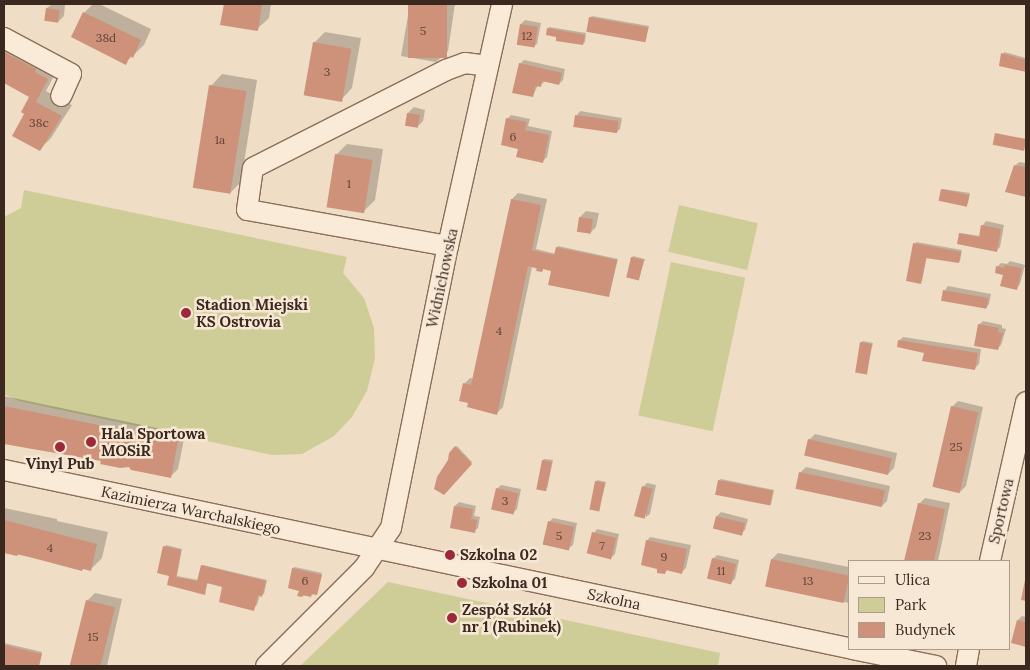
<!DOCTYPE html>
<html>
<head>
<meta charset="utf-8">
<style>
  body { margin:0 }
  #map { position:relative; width:1030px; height:670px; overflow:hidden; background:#efddc5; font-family:Lora,serif }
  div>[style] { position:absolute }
  .green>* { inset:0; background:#cecd98; transform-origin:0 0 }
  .shadow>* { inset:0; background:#0003 }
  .building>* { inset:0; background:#ce927a; transform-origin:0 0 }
  .roads { filter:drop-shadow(1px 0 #8b6e5a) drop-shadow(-1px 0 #8b6e5a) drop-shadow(0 1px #8b6e5a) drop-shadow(0 -1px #8b6e5a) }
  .minor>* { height:20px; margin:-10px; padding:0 10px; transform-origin:10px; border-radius:10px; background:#faebd9 }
  .dots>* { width:14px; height:14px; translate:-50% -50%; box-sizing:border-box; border:2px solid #f7e8d5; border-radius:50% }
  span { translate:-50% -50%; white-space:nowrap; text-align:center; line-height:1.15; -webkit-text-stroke:5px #f7e8d5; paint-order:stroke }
  .number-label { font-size:12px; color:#604236 }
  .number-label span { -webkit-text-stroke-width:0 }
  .street-label { font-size:15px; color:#3b281f }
  .poi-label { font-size:15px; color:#3b281f; font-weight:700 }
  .left { translate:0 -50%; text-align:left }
  .frame { position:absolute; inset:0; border:5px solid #3b281f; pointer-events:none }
  .legend { position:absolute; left:848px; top:560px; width:162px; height:90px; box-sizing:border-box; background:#f7e8d5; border:1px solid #ac9b8c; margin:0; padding:6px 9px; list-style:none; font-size:15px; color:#3b281f }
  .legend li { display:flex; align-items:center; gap:10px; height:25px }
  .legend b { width:25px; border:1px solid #ac9b8c }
</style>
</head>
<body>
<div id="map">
  <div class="green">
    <i style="clip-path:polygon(24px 190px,347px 257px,343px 273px,364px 298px,374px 328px,375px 358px,367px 391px,352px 417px,334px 436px,302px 454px,272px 455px,19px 401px,4px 394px,4px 217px,21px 208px)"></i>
    <i style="left:679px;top:205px;width:81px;height:48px;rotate:13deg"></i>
    <i style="left:671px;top:262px;width:76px;height:157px;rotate:12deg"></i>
    <i style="clip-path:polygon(388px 582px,720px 653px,718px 666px,300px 666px)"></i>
  </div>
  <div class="shadow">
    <i style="clip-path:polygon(52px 4px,65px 4px,64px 16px,58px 22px,47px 8px)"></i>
    <i style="clip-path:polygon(93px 4px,99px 4px,151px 29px,144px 45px,125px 63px,84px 13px)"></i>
    <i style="clip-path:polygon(225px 4px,271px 4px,269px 18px,257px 29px,222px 24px)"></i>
    <i style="clip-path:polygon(410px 4px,455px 4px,448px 51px,436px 62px,401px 56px)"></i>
    <i style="clip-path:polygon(592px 16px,649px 26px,646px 39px,645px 40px,590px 18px)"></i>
    <i style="clip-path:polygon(525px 20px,541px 23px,537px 44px,533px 47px,521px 24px)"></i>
    <i style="clip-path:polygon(549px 27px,586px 33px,585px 42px,583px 44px,558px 36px,548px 29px)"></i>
    <i style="clip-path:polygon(325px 32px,361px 38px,352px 88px,341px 100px,314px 43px)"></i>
    <i style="clip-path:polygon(4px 36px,58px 68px,46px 91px,72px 105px,51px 138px,40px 149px,26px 113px,31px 97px,4px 82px)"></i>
    <i style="clip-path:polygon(1004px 52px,1026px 58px,1026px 70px,1000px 65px)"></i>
    <i style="clip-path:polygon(524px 60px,565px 69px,563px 80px,559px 84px,545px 81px,540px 86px,538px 85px,533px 96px,520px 64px)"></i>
    <i style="clip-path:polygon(222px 74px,257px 80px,241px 182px,230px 193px,211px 86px)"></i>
    <i style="clip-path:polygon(414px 107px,425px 110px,423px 121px,417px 127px,408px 113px)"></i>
    <i style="clip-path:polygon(580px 111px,622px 118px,620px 129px,616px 133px,575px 126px,577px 115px)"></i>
    <i style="clip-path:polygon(511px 115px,530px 119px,528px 126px,552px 131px,547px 157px,543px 161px,519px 148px,507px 119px)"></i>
    <i style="clip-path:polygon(347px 144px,383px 149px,375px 200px,364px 211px,336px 155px)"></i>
    <i style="clip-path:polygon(1019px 162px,1026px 163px,1026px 196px,1007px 191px,1016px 165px)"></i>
    <i style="clip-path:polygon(943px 189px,970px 193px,968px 203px,966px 205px,942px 190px)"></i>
    <i style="clip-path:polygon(518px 193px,547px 199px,536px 249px,556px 254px,558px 246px,618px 259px,609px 296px,553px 270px,544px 268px,542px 271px,532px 267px,503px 407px,497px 413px,469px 402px,464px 384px,470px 378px,474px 379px,512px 199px)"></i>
    <i style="clip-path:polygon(586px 211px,599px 213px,596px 227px,590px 233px,580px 217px)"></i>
    <i style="clip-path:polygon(986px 221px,1004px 225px,1000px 247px,996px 251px,960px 233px,980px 236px,983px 225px)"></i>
    <i style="clip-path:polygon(916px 242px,962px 250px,960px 261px,958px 262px,927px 256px,922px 281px,907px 280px)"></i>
    <i style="clip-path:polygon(633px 256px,645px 259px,639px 278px,632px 258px)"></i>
    <i style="clip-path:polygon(1010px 261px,1025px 265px,1020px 284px,1017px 288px,997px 267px,1001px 263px,1007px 264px)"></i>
    <i style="clip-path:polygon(948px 286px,991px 294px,989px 304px,986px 308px,945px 290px)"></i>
    <i style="clip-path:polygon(983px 321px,1002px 325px,1002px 328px,1006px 329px,1001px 345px,997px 349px,979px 325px)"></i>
    <i style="clip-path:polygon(903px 337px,981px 349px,979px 364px,975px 368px,925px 352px,899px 341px)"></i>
    <i style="clip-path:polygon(863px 341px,873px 343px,866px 373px,861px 343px)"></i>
    <i style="clip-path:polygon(4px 396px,185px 434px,178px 469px,170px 477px,103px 460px,4px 442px)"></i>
    <i style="clip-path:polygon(958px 401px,983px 407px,966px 486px,960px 492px,952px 407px)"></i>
    <i style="clip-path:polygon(815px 434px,897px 453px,894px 468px,888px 474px,809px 440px)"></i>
    <i style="clip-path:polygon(457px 446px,472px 462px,443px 493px,450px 453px)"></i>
    <i style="clip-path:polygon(544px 459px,553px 460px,547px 489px,543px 460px)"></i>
    <i style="clip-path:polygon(806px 467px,890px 486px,887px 501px,881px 507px,800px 473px)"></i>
    <i style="clip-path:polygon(721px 479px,774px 490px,771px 504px,770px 505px,719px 480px)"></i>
    <i style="clip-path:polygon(597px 480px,606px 482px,599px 510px,596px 482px)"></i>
    <i style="clip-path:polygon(647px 483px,656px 485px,650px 514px,646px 517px,643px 487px)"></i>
    <i style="clip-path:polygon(501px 485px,521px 489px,517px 509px,513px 513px,497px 489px)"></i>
    <i style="clip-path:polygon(925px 498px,950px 503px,938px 561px,907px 561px,919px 504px)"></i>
    <i style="clip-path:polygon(459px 502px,476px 506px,474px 516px,480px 517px,478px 528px,474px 531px,455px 506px)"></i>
    <i style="clip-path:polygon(4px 508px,57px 519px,57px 521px,108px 532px,102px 558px,91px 569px,4px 552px)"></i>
    <i style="clip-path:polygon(721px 512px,748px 519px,745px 530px,741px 534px,717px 516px)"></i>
    <i style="clip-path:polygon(553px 518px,577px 523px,573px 545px,569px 548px,549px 522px)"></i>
    <i style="clip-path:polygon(597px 529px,619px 534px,615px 554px,611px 558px,594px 533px)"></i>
    <i style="clip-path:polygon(650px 537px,691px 545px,686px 568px,682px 572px,668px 569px,665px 573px,647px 541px)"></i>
    <i style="clip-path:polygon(166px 545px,182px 549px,177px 576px,198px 580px,203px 565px,267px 580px,264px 594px,260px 595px,257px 605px,253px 609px,225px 586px,208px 582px,204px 594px,171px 575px,165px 547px)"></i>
    <i style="clip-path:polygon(778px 553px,849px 567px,849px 603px,767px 585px,772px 559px)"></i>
    <i style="clip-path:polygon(717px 555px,739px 560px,735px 579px,731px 582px,713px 559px)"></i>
    <i style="clip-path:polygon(295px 567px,322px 573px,317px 594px,302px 596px,293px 568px)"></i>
    <i style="clip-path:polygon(95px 593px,122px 599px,107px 666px,72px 666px,87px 601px)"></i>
    <i style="clip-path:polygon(1022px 616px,1026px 617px,1026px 645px,1013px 642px,1018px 620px)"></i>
    <i style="clip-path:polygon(4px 643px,42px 652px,39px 666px,4px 666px)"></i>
  </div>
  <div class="building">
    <i style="clip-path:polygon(224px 4px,262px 4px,258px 31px,220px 25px)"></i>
    <i style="left:408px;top:4px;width:39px;height:54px"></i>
    <i style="left:46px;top:8px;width:14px;height:13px;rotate:8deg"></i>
    <i style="clip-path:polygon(83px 12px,141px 40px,133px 58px,130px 56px,126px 65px,71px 37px)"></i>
    <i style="left:589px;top:17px;width:60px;height:15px;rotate:10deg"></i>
    <i style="left:520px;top:24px;width:18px;height:21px;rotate:9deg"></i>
    <i style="clip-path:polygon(547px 28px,585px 35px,583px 45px,556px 41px,556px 37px,546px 35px)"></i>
    <i style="left:313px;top:42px;width:39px;height:54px;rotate:10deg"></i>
    <i style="clip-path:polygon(4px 52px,36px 69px,35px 72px,48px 79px,36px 102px,62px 116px,40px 151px,12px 136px,24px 114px,21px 112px,29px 97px,4px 83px)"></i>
    <i style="clip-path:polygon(1001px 53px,1026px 60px,1026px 72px,999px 66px)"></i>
    <i style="clip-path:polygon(519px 63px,562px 73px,559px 85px,542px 81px,541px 87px,535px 86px,533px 97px,512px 93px)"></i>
    <i style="left:209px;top:85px;width:38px;height:104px;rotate:9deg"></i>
    <i style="left:407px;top:113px;width:13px;height:13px;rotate:9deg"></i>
    <i style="left:575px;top:115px;width:44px;height:12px;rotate:8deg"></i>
    <i style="clip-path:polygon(506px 118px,527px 122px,525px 130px,549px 135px,543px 163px,516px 157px,518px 149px,501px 145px)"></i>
    <i style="left:995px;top:133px;width:32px;height:12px;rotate:11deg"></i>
    <i style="left:335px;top:154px;width:38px;height:54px;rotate:9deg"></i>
    <i style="clip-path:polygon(1014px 165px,1025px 167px,1026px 197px,1005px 192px)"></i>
    <i style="left:941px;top:189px;width:29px;height:12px;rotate:12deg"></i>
    <i style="clip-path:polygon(511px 199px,541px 205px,532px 250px,554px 255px,556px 247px,617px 260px,609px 297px,548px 285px,551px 271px,543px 269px,542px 272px,536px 271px,537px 268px,528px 266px,497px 415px,467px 407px,468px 403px,459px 401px,463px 383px,471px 385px)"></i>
    <i style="left:579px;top:217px;width:14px;height:15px;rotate:8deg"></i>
    <i style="clip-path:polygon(981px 225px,1001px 229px,997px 252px,957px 244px,959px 233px,979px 237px)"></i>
    <i style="clip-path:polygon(913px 243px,961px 252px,959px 263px,926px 258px,921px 284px,906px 281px)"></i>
    <i style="left:631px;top:257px;width:13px;height:21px;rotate:13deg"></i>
    <i style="clip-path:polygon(1005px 265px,1022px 268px,1017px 290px,1000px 286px,1003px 275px,995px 273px,996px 266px,1004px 268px)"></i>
    <i style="left:943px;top:290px;width:46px;height:11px;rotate:10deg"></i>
    <i style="clip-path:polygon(978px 324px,999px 328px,998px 332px,1003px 333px,998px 350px,974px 346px)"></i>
    <i style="clip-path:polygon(898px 340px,978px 353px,975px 370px,922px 361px,924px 353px,897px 347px)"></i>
    <i style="left:860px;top:342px;width:12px;height:31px;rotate:9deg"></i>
    <i style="clip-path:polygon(4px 406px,178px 441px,171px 478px,131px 470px,129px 467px,120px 468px,100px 464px,101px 461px,4px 444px)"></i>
    <i style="left:951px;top:406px;width:28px;height:83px;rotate:13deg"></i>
    <i style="left:808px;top:439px;width:86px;height:17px;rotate:13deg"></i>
    <i style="clip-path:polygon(455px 446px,472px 464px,444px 495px,434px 489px,437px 477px,448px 460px,449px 453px)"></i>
    <i style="left:542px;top:460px;width:10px;height:30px;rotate:11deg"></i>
    <i style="left:799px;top:472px;width:88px;height:17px;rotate:12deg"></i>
    <i style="left:718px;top:480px;width:56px;height:15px;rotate:11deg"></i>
    <i style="left:595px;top:481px;width:10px;height:29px;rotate:11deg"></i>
    <i style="left:642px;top:486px;width:11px;height:31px;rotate:15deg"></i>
    <i style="left:496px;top:488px;width:23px;height:22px;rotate:13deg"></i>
    <i style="clip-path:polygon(918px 503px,945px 509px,934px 561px,904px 561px)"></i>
    <i style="clip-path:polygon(454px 506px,473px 509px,471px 519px,477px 520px,475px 533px,450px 528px)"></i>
    <i style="left:716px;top:516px;width:30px;height:13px;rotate:14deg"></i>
    <i style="clip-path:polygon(4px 520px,97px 544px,91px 571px,83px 569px,82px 571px,18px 554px,17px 556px,4px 553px)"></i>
    <i style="left:548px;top:521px;width:27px;height:24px;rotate:13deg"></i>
    <i style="left:592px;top:532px;width:25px;height:22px;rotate:14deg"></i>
    <i style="clip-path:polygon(646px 540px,687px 549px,682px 574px,666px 570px,665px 574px,657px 573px,657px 569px,641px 565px)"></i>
    <i style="clip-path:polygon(163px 546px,181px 550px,176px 577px,197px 581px,201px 565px,266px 581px,262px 597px,258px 595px,254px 611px,219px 602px,222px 587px,207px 583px,205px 595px,167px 585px,169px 576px,157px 573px)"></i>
    <i style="left:712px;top:558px;width:25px;height:21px;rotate:14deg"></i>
    <i style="left:771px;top:559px;width:80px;height:28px;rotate:12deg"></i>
    <i style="clip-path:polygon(292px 568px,322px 575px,317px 595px,312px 594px,311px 597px,303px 595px,302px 597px,297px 596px,299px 591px,288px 588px)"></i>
    <i style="clip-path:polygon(1025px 580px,1026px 580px,1026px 601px,1021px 600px)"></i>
    <i style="left:86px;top:600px;width:30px;height:68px;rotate:14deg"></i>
    <i style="clip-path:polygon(1017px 620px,1026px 622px,1026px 647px,1011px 643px)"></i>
    <i style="clip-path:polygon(4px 645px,42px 654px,39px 666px,4px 666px)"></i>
  </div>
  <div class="roads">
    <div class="minor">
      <i style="left:4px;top:38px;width:76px;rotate:28.2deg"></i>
      <i style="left:71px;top:74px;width:24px;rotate:114deg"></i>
      <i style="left:448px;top:246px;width:204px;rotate:-169.8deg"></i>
      <i style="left:247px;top:210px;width:42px;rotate:-81.9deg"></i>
      <i style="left:253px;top:168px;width:216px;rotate:-26.9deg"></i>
      <i style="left:446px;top:70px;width:20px;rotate:-20deg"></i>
      <i style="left:465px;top:63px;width:23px;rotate:7deg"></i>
      <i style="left:4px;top:470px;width:864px;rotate:11.9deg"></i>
      <i style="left:990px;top:561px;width:163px;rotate:-77.2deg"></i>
      <i style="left:852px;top:649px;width:86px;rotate:11.4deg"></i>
      <i style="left:266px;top:666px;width:139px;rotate:-45deg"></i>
      <i style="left:364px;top:568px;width:48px;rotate:-56deg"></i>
      <i style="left:391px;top:528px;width:288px;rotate:-78.6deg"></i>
      <i style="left:448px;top:246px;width:248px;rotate:-77.4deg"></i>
      <i style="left:966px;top:666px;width:17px;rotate:-80deg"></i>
    </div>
  </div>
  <div class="dots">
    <i style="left:186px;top:313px;background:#9c2939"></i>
    <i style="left:91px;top:442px;background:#9c2939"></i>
    <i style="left:60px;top:447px;background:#9c2939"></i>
    <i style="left:450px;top:555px;background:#9c2939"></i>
    <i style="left:462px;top:583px;background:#9c2939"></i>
    <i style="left:452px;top:618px;background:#9c2939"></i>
  </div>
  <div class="number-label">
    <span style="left:423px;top:31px">5</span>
    <span style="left:527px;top:36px">12</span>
    <span style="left:106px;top:38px">38d</span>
    <span style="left:327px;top:72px">3</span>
    <span style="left:39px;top:123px">38c</span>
    <span style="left:513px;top:137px">6</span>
    <span style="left:220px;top:140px">1a</span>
    <span style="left:349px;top:184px">1</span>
    <span style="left:499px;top:331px">4</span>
    <span style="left:956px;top:447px">25</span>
    <span style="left:505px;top:501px">3</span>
    <span style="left:559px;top:536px">5</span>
    <span style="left:925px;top:536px">23</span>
    <span style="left:602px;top:546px">7</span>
    <span style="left:50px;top:548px">4</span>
    <span style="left:664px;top:557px">9</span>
    <span style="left:721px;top:571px">11</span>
    <span style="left:305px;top:581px">6</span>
    <span style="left:808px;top:581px">13</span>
    <span style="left:93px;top:637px">15</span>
  </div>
  <div class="street-label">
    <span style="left:442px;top:278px;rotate:-78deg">Widnichowska</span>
    <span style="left:191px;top:510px;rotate:12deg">Kazimierza Warchalskiego</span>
    <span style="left:1001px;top:511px;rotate:-77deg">Sportowa</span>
    <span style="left:614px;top:599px;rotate:12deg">Szkolna</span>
  </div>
  <div class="poi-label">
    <span class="left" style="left:196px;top:313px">Stadion Miejski<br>KS Ostrovia</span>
    <span class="left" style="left:101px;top:442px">Hala Sportowa<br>MOSiR</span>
    <span style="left:60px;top:464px">Vinyl Pub</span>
    <span class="left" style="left:460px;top:555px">Szkolna 02</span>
    <span class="left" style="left:472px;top:583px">Szkolna 01</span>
    <span class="left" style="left:462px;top:618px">Zespół Szkół<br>nr 1 (Rubinek)</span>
  </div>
  <div class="frame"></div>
  <ul class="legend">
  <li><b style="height:6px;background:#faebd9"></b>Ulica</li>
  <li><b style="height:14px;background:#cecd98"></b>Park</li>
  <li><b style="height:14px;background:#ce927a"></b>Budynek</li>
  </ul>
</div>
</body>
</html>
